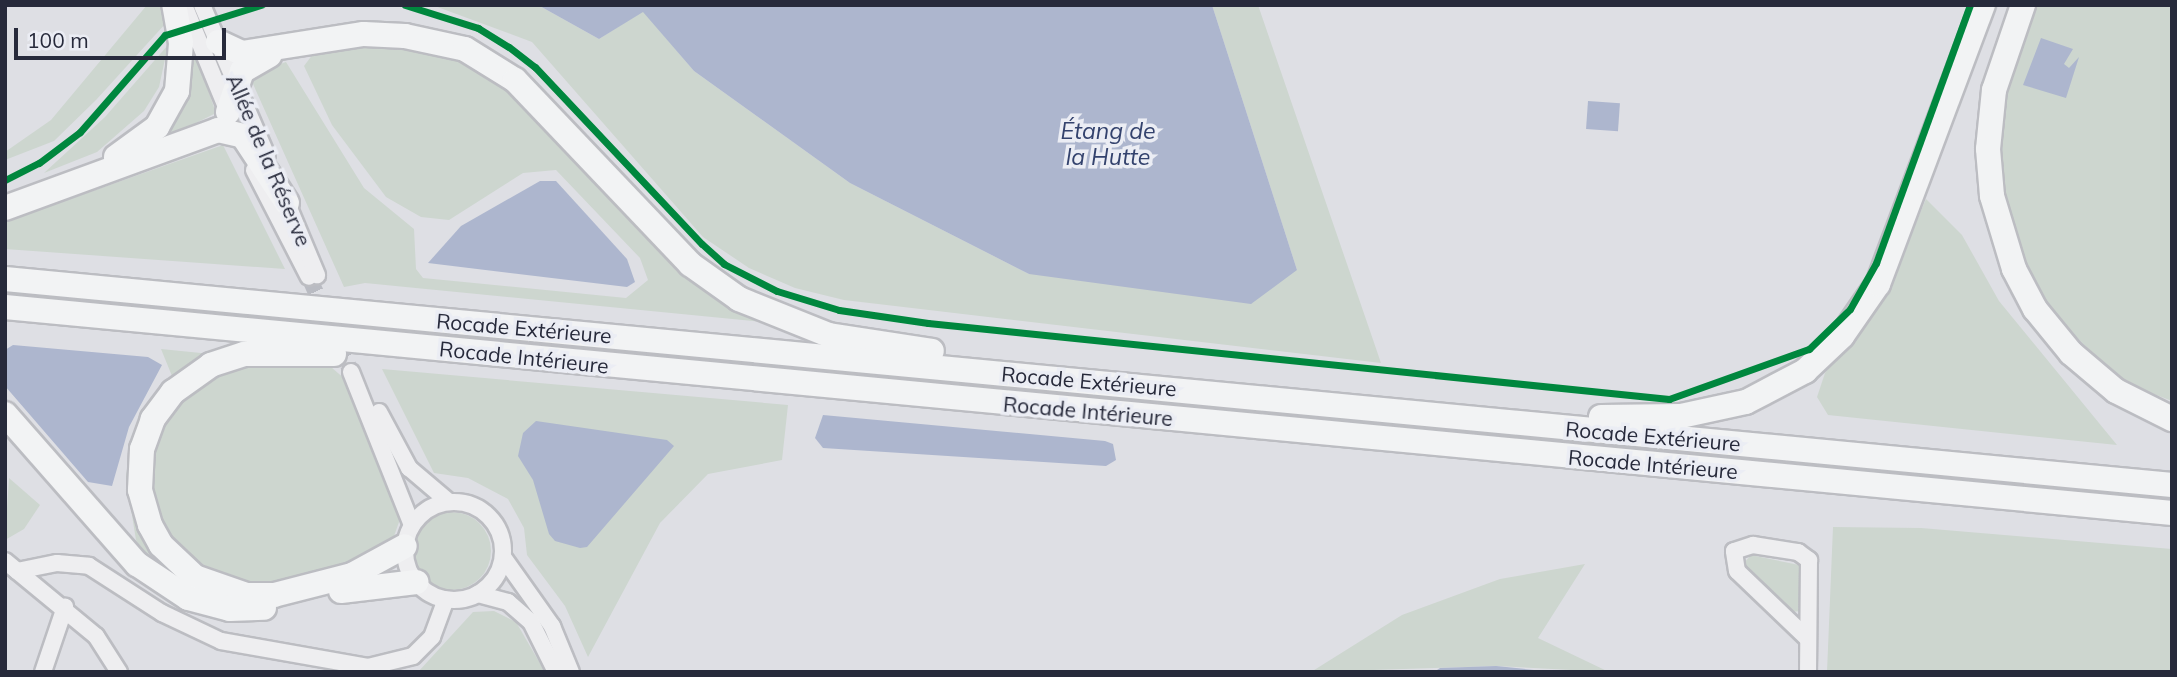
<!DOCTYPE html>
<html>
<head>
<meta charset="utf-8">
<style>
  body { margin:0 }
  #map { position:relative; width:2177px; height:677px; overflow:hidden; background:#dedfe4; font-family:Mulish,sans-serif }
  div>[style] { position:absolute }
  .green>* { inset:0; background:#cdd6cf }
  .round { border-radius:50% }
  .water>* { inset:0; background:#adb6ce; transform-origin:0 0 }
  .minor-tunnel>* { height:16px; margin-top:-8px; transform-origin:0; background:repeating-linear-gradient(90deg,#b9bbc2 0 16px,transparent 0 24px) }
  .roads { filter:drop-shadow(2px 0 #bcbdc2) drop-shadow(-2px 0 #bcbdc2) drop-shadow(0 2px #bcbdc2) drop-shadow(0 -2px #bcbdc2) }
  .minor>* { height:16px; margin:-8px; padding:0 8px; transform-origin:8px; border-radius:8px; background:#eeeef0 }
  .minor>.ring { margin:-8px; padding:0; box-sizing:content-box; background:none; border:16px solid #eeeef0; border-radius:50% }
  .highway>* { height:24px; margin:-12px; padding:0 12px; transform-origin:12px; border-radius:12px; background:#f2f3f4 }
  .cycleway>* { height:7px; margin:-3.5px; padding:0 3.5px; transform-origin:3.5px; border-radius:3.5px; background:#00873e }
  span { translate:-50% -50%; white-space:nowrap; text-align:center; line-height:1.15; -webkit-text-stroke:7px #ebedf4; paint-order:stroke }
  .street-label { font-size:21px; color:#272a3b }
  .water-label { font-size:23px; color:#33426d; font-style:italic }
  .frame { position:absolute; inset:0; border:7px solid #272a3b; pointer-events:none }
  .scale { position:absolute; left:14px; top:28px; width:212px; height:32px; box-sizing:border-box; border:4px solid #272a3b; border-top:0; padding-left:9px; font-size:21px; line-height:24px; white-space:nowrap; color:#272a3b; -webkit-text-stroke:5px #ebedf4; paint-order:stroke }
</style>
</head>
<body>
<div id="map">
  <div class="green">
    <i style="clip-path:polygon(147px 5px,162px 5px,166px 23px,96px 100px,54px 141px,5px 160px,5px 152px,51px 120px)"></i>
    <i style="clip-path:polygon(432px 5px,538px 5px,599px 39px,643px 11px,694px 71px,850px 183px,1029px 274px,1297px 270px,1212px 5px,1258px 5px,1381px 363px,844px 300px,795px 288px,749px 268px,703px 237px,532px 42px)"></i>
    <i style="clip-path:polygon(2033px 5px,2172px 5px,2172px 401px,2123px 382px,2046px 308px,2007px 230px,1997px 121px)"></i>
    <i style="clip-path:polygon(191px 41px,216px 113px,152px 145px)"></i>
    <i style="clip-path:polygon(406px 43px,486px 67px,704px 285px,763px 322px,365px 283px,344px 287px,249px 75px,286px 62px,364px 188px,414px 229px,416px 269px,423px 278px,626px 298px,648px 280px,640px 258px,556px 170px,523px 173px,449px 220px,421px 217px,386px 197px,332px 125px,304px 66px,316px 50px)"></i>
    <i style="clip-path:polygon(168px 45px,159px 87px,144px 111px,97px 152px,44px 173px,105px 117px)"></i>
    <i style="clip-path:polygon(223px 145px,285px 269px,5px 249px,5px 222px)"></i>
    <i style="clip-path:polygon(1926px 199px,1962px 235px,1999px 301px,2117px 445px,1828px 415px,1817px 397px,1825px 373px,1888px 289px)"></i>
    <i style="clip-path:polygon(161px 349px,211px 354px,136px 442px,169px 580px,149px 564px,136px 540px,126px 478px,130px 446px,151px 397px,172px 376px)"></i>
    <i style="clip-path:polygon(280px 364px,331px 367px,346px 380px,398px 493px,399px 522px,393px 539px,373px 556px,262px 585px,228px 579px,194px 559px,165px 529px,152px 496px,151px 459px,160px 426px,181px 397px,209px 377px,242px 366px)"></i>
    <i style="clip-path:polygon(382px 369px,788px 405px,782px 460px,708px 474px,660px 523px,588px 657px,565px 606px,527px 555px,524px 528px,508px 499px,468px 478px,434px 473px)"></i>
    <i style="clip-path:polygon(9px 478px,40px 505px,24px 529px,5px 540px)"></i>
    <i class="round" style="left:413px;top:512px;width:78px;height:78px"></i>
    <i style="clip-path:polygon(1833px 527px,1921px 528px,2172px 549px,2172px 672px,1827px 672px)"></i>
    <i style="clip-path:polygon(1751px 555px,1799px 565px,1802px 611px,1790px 612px,1745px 572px,1744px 563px)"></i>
    <i style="clip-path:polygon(1585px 564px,1538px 638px,1609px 672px,1496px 666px,1311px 672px,1402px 615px,1500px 579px)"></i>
    <i style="clip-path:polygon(494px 611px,516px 622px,545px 672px,418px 672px,473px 612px)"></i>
  </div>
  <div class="water">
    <i style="clip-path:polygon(538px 5px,1212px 5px,1297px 270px,1251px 304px,1029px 274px,850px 183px,694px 71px,643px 12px,599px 39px)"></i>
    <i style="clip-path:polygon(2041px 38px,2073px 49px,2064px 64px,2069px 68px,2079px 57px,2066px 98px,2023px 85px)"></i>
    <i style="left:1588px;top:101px;width:32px;height:28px;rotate:4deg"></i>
    <i style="clip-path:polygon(540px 181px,556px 181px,627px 259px,635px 282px,627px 287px,428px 263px,461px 226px)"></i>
    <i style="clip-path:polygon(13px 345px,148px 357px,162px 365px,129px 427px,112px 486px,88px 482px,5px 386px,5px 350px)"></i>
    <i style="clip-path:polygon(823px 415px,1105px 441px,1113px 444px,1116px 460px,1106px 466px,823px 448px,815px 438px)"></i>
    <i style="clip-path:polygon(536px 421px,667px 440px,674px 446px,587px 547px,580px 548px,555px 541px,549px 534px,533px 480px,518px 456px,523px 433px)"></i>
    <i style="clip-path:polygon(1496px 666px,1554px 672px,1434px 672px,1440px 668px)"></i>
  </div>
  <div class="minor-tunnel">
    <i style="left:309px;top:277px;width:104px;rotate:66.1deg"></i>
  </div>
  <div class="roads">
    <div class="minor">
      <i style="left:184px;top:5px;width:118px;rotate:67.6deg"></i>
      <i style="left:202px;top:5px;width:164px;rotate:66.7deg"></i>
      <i style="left:254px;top:170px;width:120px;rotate:62.8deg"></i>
      <i style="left:284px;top:196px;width:86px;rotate:67.3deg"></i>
      <i style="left:351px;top:372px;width:165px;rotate:68.3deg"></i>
      <i style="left:379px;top:412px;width:64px;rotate:61.8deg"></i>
      <i style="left:409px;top:468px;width:52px;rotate:40.4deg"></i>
      <i class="ring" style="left:405px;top:502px;width:82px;height:82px"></i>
      <i style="left:503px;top:557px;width:85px;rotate:54.6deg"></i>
      <i style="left:552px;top:626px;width:50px;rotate:67.6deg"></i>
      <i style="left:5px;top:561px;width:118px;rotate:39.5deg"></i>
      <i style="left:96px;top:636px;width:43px;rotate:57.4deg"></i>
      <i style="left:17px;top:571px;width:41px;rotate:-11.3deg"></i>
      <i style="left:57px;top:563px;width:32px;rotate:5deg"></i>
      <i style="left:89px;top:566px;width:87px;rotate:32.8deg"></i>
      <i style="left:162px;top:613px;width:65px;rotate:25.4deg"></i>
      <i style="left:221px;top:641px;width:149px;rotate:10deg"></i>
      <i style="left:368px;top:667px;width:46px;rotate:-13.7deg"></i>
      <i style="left:413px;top:656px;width:27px;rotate:-45deg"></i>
      <i style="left:432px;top:637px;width:40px;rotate:-69.8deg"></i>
      <i style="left:478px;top:594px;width:31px;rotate:15deg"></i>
      <i style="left:508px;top:602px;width:30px;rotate:41deg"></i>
      <i style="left:531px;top:622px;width:56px;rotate:63.4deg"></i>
      <i style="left:1808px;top:639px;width:98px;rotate:-136.2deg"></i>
      <i style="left:1737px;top:571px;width:20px;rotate:-99deg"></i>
      <i style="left:1734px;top:551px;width:20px;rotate:-18deg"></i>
      <i style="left:1753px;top:545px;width:46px;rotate:8.8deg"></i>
      <i style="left:1798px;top:552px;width:14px;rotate:36deg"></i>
      <i style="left:1809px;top:560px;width:112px;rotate:90.5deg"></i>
      <i style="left:43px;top:672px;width:69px;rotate:-71.3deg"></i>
    </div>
    <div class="highway">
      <i style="left:2023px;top:5px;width:90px;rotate:108.8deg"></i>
      <i style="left:1994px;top:90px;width:59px;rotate:95.8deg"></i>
      <i style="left:1988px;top:149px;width:47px;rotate:85.1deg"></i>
      <i style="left:1992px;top:196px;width:76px;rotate:73.2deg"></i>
      <i style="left:2014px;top:269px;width:45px;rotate:62.3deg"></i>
      <i style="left:2035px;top:309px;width:57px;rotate:50.7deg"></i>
      <i style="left:2071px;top:353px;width:59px;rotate:40.2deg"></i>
      <i style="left:2116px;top:391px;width:63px;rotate:26.6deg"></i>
      <i style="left:218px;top:42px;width:26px;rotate:25deg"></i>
      <i style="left:242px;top:53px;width:123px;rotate:-8.9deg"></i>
      <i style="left:364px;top:34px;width:41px;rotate:2.8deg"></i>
      <i style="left:405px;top:36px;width:61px;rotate:12.2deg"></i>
      <i style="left:465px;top:49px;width:59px;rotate:31.8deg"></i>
      <i style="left:515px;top:80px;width:254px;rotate:46.4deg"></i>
      <i style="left:690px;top:264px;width:60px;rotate:35.5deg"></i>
      <i style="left:739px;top:299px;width:97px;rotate:21.8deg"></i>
      <i style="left:829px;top:335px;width:104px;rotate:8.8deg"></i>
      <i style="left:228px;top:112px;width:43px;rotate:-71.1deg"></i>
      <i style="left:242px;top:71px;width:32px;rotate:-30deg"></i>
      <i style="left:116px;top:157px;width:51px;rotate:-36.2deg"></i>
      <i style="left:157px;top:127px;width:41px;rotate:-60.9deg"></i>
      <i style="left:177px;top:91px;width:48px;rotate:-85.2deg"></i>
      <i style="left:181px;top:43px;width:39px;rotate:-100deg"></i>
      <i style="left:5px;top:208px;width:227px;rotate:-20.1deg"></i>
      <i style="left:218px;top:130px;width:26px;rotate:13deg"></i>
      <i style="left:243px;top:136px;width:80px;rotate:56.7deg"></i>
      <i style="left:5px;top:279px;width:2177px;rotate:5.43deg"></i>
      <i style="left:5px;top:307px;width:2177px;rotate:5.43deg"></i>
      <i style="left:334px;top:354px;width:90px;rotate:180deg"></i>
      <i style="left:244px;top:354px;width:35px;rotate:162deg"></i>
      <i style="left:211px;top:365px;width:47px;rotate:144.6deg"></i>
      <i style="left:173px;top:392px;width:34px;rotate:127deg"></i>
      <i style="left:153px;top:419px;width:32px;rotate:110deg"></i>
      <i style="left:142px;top:449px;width:41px;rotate:92.8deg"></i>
      <i style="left:140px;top:490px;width:36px;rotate:74deg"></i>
      <i style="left:150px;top:525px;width:23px;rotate:61deg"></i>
      <i style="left:161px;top:545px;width:47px;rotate:43.3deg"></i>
      <i style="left:195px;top:577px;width:54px;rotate:19.4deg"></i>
      <i style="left:246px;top:595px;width:28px"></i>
      <i style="left:274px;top:595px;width:81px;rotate:-14.4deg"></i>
      <i style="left:352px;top:575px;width:60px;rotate:-28.7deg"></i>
      <i style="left:5px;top:414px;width:200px;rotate:48.7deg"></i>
      <i style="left:137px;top:564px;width:61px;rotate:33.7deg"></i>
      <i style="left:188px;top:598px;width:43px;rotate:14.7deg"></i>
      <i style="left:230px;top:609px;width:34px;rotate:-2deg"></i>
      <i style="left:1601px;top:417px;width:80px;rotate:-0.7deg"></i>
      <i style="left:1681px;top:416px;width:66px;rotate:-12.2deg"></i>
      <i style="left:1746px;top:402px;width:67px;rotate:-27.7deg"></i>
      <i style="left:1805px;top:371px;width:51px;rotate:-43.4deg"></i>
      <i style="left:1842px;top:336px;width:63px;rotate:-55.3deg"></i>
      <i style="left:1878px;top:284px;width:298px;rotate:-69.4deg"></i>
      <i style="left:341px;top:591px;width:76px;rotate:-6.8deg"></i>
    </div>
  </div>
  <div class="cycleway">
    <i style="left:405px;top:5px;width:77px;rotate:17.5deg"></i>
    <i style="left:478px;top:28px;width:36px;rotate:32deg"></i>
    <i style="left:509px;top:47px;width:33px;rotate:38deg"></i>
    <i style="left:535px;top:67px;width:243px;rotate:46.7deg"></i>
    <i style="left:702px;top:244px;width:30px;rotate:42deg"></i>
    <i style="left:724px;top:264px;width:59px;rotate:27deg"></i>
    <i style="left:777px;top:291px;width:65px;rotate:17deg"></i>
    <i style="left:839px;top:310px;width:90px;rotate:8.3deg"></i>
    <i style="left:928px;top:323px;width:745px;rotate:5.86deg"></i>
    <i style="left:1669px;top:399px;width:149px;rotate:-19.7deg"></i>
    <i style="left:1809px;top:349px;width:57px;rotate:-44.3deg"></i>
    <i style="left:1850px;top:309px;width:53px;rotate:-60.5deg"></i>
    <i style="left:1876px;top:263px;width:275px;rotate:-70deg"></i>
    <i style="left:5px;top:180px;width:38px;rotate:-27deg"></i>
    <i style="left:39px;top:163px;width:51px;rotate:-37.1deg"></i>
    <i style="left:80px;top:132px;width:129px;rotate:-48.8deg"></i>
    <i style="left:165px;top:35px;width:101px;rotate:-17.4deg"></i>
  </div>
  <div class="street-label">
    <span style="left:269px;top:160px;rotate:67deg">Allée de la Réserve</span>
    <span style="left:524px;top:328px;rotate:5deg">Rocade Extérieure</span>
    <span style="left:524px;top:357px;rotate:6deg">Rocade Intérieure</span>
    <span style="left:1089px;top:381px;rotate:5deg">Rocade Extérieure</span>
    <span style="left:1088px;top:411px;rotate:5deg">Rocade Intérieure</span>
    <span style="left:1653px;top:436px;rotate:5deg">Rocade Extérieure</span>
    <span style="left:1653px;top:464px;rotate:5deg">Rocade Intérieure</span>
  </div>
  <div class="water-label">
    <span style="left:1108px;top:144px">Étang de<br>la Hutte</span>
  </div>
  <div class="frame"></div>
  <div class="scale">100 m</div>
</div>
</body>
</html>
